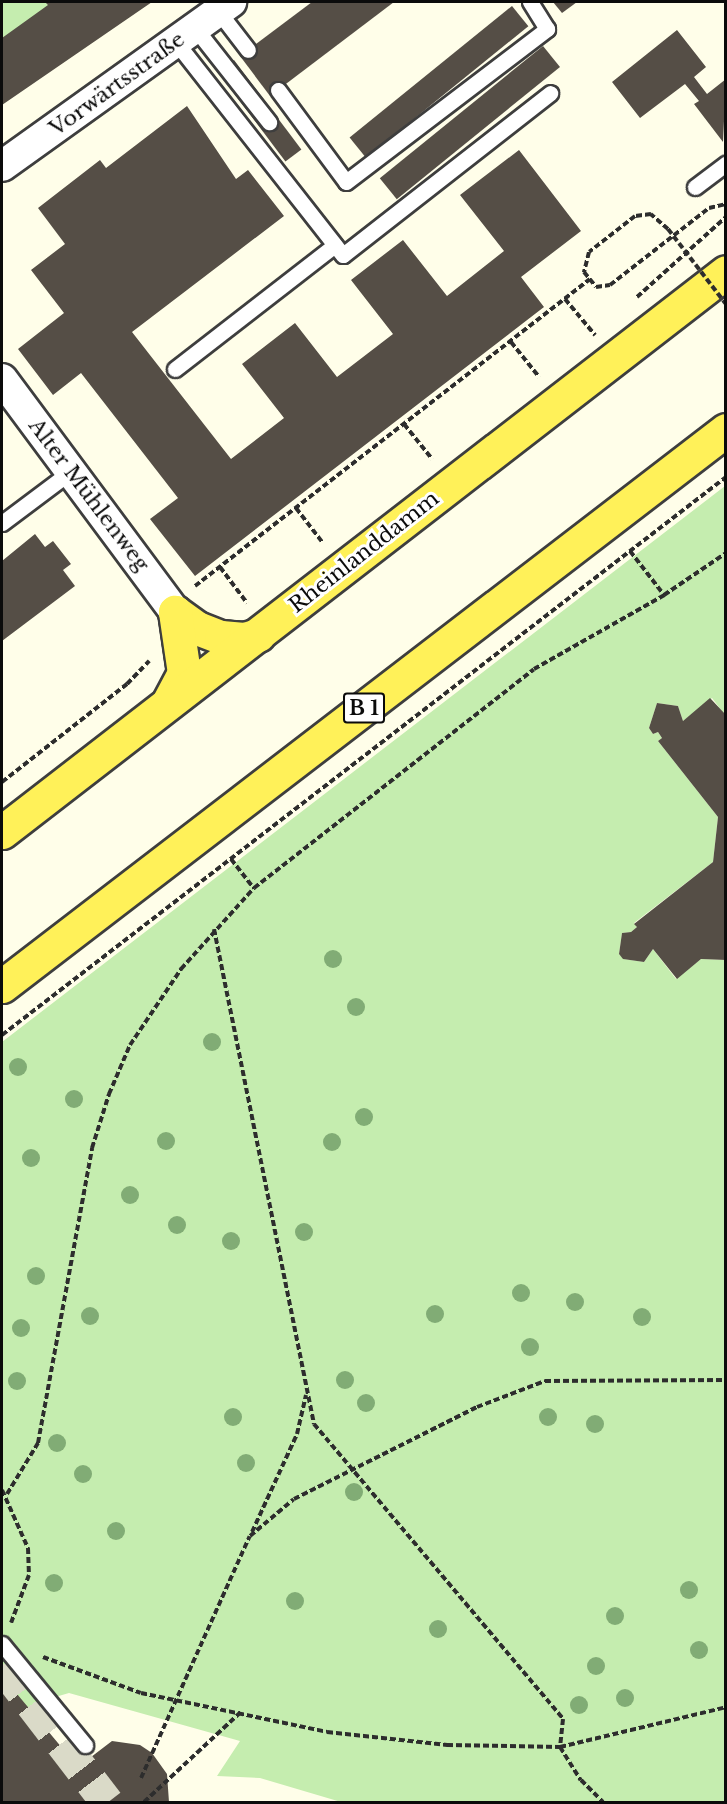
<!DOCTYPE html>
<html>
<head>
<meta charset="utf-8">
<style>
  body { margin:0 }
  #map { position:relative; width:727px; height:1804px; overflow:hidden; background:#fffee9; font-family:"Libre Baskerville",serif }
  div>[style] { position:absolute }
  .green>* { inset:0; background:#c5edaf }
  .building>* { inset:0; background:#554e46; transform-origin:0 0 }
  .secondary-tunnel>* { height:33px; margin-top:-16.5px; transform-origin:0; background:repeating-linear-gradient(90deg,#dadac8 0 33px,transparent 0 49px) }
  .path>* { height:4px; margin-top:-2px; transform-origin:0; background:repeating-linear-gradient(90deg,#2d2d2d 0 6px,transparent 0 9px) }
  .roads { filter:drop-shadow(2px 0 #3e3e3e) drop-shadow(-2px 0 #3e3e3e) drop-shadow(0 2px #3e3e3e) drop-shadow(0 -2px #3e3e3e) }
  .service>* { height:15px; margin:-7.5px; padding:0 7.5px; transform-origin:7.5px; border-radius:7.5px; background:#fff }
  .minor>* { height:30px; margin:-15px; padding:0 15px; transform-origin:15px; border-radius:15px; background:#fff }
  .primary>* { height:33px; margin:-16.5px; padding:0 16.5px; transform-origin:16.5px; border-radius:16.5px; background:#fff159 }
  .path-bridge>* { height:4px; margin-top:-2px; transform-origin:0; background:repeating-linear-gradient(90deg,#2d2d2d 0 6px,transparent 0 9px) }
  .trees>* { width:18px; height:18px; margin:-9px; border-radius:50%; background:#81ac75 }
  span { translate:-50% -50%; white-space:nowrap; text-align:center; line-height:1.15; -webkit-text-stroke:6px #fff; paint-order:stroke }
  .shield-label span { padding:2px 4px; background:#fff; border:2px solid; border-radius:4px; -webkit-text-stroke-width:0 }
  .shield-label { font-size:20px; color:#0b0b0b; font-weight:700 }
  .street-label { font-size:21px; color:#0b0b0b }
  .frame { position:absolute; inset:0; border:3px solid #0b0b0b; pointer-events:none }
</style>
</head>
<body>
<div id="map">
  <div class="green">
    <i style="clip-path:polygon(2px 2px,120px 2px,2px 84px)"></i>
    <i style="clip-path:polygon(725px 486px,725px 715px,712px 698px,683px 721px,678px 706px,657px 703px,649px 728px,653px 734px,658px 732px,662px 738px,658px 741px,718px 817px,713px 862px,634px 923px,637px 927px,631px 932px,622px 933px,619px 954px,624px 959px,644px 962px,653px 949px,676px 979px,701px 959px,725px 960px,725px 1802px,341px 1802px,260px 1778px,217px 1776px,240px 1741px,69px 1693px,38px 1702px,2px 1733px,2px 1042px)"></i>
  </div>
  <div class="building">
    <i style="clip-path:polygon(45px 2px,152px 2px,2px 105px,2px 38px,48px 5px)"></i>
    <i style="clip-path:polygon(312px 2px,394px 2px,270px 96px,240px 56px)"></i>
    <i style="clip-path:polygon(553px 2px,577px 2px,562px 13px)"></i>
    <i style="left:512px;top:6px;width:26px;height:209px;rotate:51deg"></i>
    <i style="clip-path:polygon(677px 30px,706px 67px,694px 77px,707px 94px,726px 79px,723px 142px,694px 104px,699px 101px,685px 84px,640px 118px,612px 82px)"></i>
    <i style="left:543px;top:46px;width:27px;height:210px;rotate:51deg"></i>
    <i style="left:234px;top:60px;width:112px;height:20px;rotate:53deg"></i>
    <i style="clip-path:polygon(187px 106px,236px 179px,248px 170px,284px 216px,132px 332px,231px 459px,284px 418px,242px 364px,295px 323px,337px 377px,393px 334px,351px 280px,403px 240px,447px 296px,504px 251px,460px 195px,519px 150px,581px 231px,521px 277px,544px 307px,195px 576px,150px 519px,178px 498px,81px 373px,53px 395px,18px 349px,64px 313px,31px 270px,65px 244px,38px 208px,100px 160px,106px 168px)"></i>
    <i style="clip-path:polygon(35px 534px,45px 547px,53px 541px,71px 564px,63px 570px,75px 586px,2px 641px,2px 561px)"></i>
    <i style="clip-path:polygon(710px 698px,726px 715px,726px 960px,701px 959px,677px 979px,653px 949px,644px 962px,623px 959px,619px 954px,622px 933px,631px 932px,637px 927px,634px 924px,713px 862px,718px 817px,658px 741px,662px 738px,658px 732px,653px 734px,649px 728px,657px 703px,678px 706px,683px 721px)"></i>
    <i style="clip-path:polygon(2px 1676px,78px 1767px,112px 1741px,140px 1745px,152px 1753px,167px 1774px,169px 1802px,2px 1802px)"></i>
  </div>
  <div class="secondary-tunnel">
    <i style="left:2px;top:1665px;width:173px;rotate:52.5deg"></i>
  </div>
  <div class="path">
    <i style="left:668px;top:229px;width:23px;rotate:-139deg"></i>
    <i style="left:651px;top:214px;width:16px;rotate:173deg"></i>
    <i style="left:635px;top:216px;width:58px;rotate:142deg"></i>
    <i style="left:589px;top:252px;width:21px;rotate:104deg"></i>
    <i style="left:584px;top:272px;width:19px;rotate:51deg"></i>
    <i style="left:596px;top:287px;width:14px;rotate:-8deg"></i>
    <i style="left:610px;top:285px;width:125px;rotate:-37.9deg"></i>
    <i style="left:709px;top:208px;width:17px;rotate:-13deg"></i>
    <i style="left:637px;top:297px;width:120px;rotate:-42deg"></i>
    <i style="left:565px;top:299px;width:47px;rotate:50.2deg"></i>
    <i style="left:511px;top:342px;width:45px;rotate:51.3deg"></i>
    <i style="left:404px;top:424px;width:45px;rotate:51.3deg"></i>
    <i style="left:296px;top:508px;width:44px;rotate:52.4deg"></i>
    <i style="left:630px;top:551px;width:56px;rotate:52.3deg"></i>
    <i style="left:220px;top:567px;width:45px;rotate:53.1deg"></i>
    <i style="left:195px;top:586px;width:500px;rotate:-37.85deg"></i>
    <i style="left:2px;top:782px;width:159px;rotate:-38.1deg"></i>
    <i style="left:127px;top:684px;width:32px;rotate:-46deg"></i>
    <i style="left:231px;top:859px;width:37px;rotate:52deg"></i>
    <i style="left:214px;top:929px;width:505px;rotate:78.58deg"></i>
    <i style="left:314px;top:1424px;width:386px;rotate:49.8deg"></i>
    <i style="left:563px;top:1719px;width:28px;rotate:96deg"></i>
    <i style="left:560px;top:1747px;width:39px;rotate:58deg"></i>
    <i style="left:581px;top:1780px;width:31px;rotate:45deg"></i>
    <i style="left:2px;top:1035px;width:914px;rotate:-37.62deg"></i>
    <i style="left:2px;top:1490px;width:64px;rotate:65.9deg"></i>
    <i style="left:28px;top:1548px;width:27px;rotate:88deg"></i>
    <i style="left:29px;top:1575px;width:51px;rotate:110.6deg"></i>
    <i style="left:7px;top:1494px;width:60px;rotate:-58.7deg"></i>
    <i style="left:38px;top:1443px;width:300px;rotate:-79.6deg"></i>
    <i style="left:92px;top:1148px;width:57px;rotate:-72.5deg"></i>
    <i style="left:109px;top:1094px;width:53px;rotate:-66.8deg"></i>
    <i style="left:130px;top:1045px;width:92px;rotate:-56.1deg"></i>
    <i style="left:181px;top:969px;width:109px;rotate:-48deg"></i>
    <i style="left:254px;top:888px;width:355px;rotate:-38deg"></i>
    <i style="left:534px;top:669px;width:150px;rotate:-29.6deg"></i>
    <i style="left:664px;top:595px;width:75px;rotate:-34.1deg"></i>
    <i style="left:252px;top:1532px;width:108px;rotate:-65.3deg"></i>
    <i style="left:297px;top:1434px;width:40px;rotate:-77deg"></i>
    <i style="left:43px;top:1657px;width:104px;rotate:20.2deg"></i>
    <i style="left:141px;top:1693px;width:190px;rotate:11.8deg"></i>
    <i style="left:327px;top:1732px;width:121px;rotate:6.2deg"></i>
    <i style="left:447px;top:1745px;width:113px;rotate:1deg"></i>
    <i style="left:560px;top:1747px;width:171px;rotate:-13.5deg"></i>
    <i style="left:141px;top:1778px;width:265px;rotate:-65.8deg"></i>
    <i style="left:250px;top:1536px;width:57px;rotate:-40.1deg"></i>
    <i style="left:294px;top:1499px;width:205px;rotate:-26.7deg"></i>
    <i style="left:477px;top:1407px;width:73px;rotate:-20.9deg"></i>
    <i style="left:545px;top:1381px;width:181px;rotate:-0.3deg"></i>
    <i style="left:144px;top:1802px;width:134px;rotate:-42.9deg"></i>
  </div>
  <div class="roads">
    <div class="service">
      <i style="left:218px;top:11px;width:49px;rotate:52.4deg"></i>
      <i style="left:195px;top:28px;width:120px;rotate:51.8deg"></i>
      <i style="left:175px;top:41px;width:272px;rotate:51.9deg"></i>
      <i style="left:343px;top:255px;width:263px;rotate:-38deg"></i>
      <i style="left:278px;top:90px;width:114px;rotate:53.5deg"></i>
      <i style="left:346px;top:182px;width:253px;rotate:-37.3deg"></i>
      <i style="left:547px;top:29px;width:32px;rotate:-122deg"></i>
      <i style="left:695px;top:187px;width:39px;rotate:-37deg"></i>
      <i style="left:175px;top:369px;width:202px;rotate:-37.8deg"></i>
      <i style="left:2px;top:523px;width:85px;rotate:-36.9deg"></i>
      <i style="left:2px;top:1644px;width:131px;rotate:50.6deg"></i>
    </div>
    <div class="minor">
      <i style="left:2px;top:166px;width:282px;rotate:-35.6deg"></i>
      <i style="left:2px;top:379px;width:290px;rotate:53.4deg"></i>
    </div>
    <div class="primary">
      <i style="left:175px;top:612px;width:27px;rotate:36deg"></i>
      <i style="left:197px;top:628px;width:26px;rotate:21deg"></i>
      <i style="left:221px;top:637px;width:23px;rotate:5deg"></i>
      <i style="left:244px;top:639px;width:15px;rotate:-16deg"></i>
      <i style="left:169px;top:701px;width:32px;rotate:-62deg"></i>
      <i style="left:184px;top:673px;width:62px;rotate:-98.4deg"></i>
      <i style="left:2px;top:832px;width:915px;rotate:-37.72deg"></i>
      <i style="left:2px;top:986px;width:913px;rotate:-37.52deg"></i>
    </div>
  </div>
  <div class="path-bridge">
    <i style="left:668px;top:229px;width:95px;rotate:52.3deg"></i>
  </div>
  <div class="trees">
    <i style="left:333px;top:959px"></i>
    <i style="left:356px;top:1007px"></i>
    <i style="left:212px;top:1042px"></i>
    <i style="left:18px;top:1067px"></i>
    <i style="left:74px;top:1099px"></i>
    <i style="left:364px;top:1117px"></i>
    <i style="left:166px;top:1141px"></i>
    <i style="left:332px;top:1142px"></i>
    <i style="left:31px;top:1158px"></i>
    <i style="left:130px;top:1195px"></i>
    <i style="left:177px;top:1225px"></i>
    <i style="left:304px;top:1232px"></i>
    <i style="left:231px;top:1241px"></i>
    <i style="left:36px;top:1276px"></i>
    <i style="left:521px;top:1293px"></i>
    <i style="left:575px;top:1302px"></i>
    <i style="left:435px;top:1314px"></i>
    <i style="left:90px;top:1316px"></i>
    <i style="left:642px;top:1317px"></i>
    <i style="left:21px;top:1328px"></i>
    <i style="left:530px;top:1347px"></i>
    <i style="left:345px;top:1380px"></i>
    <i style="left:17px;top:1381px"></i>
    <i style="left:366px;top:1403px"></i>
    <i style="left:233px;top:1417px"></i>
    <i style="left:548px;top:1417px"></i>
    <i style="left:595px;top:1424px"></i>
    <i style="left:57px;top:1443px"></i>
    <i style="left:246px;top:1463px"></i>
    <i style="left:83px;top:1474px"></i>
    <i style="left:354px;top:1492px"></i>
    <i style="left:116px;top:1531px"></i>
    <i style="left:54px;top:1583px"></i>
    <i style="left:689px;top:1590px"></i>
    <i style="left:295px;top:1601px"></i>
    <i style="left:615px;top:1616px"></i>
    <i style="left:438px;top:1629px"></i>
    <i style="left:699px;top:1650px"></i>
    <i style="left:596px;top:1666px"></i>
    <i style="left:625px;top:1698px"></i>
    <i style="left:579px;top:1705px"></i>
  </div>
  <div class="shield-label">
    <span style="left:364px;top:708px">B 1</span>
  </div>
  <div class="street-label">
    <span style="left:117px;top:84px;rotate:-36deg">Vorwärtsstraße</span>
    <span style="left:89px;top:495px;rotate:53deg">Alter Mühlenweg</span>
    <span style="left:364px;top:552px;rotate:-38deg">Rheinlanddamm</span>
  </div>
  <div class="frame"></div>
</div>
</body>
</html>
